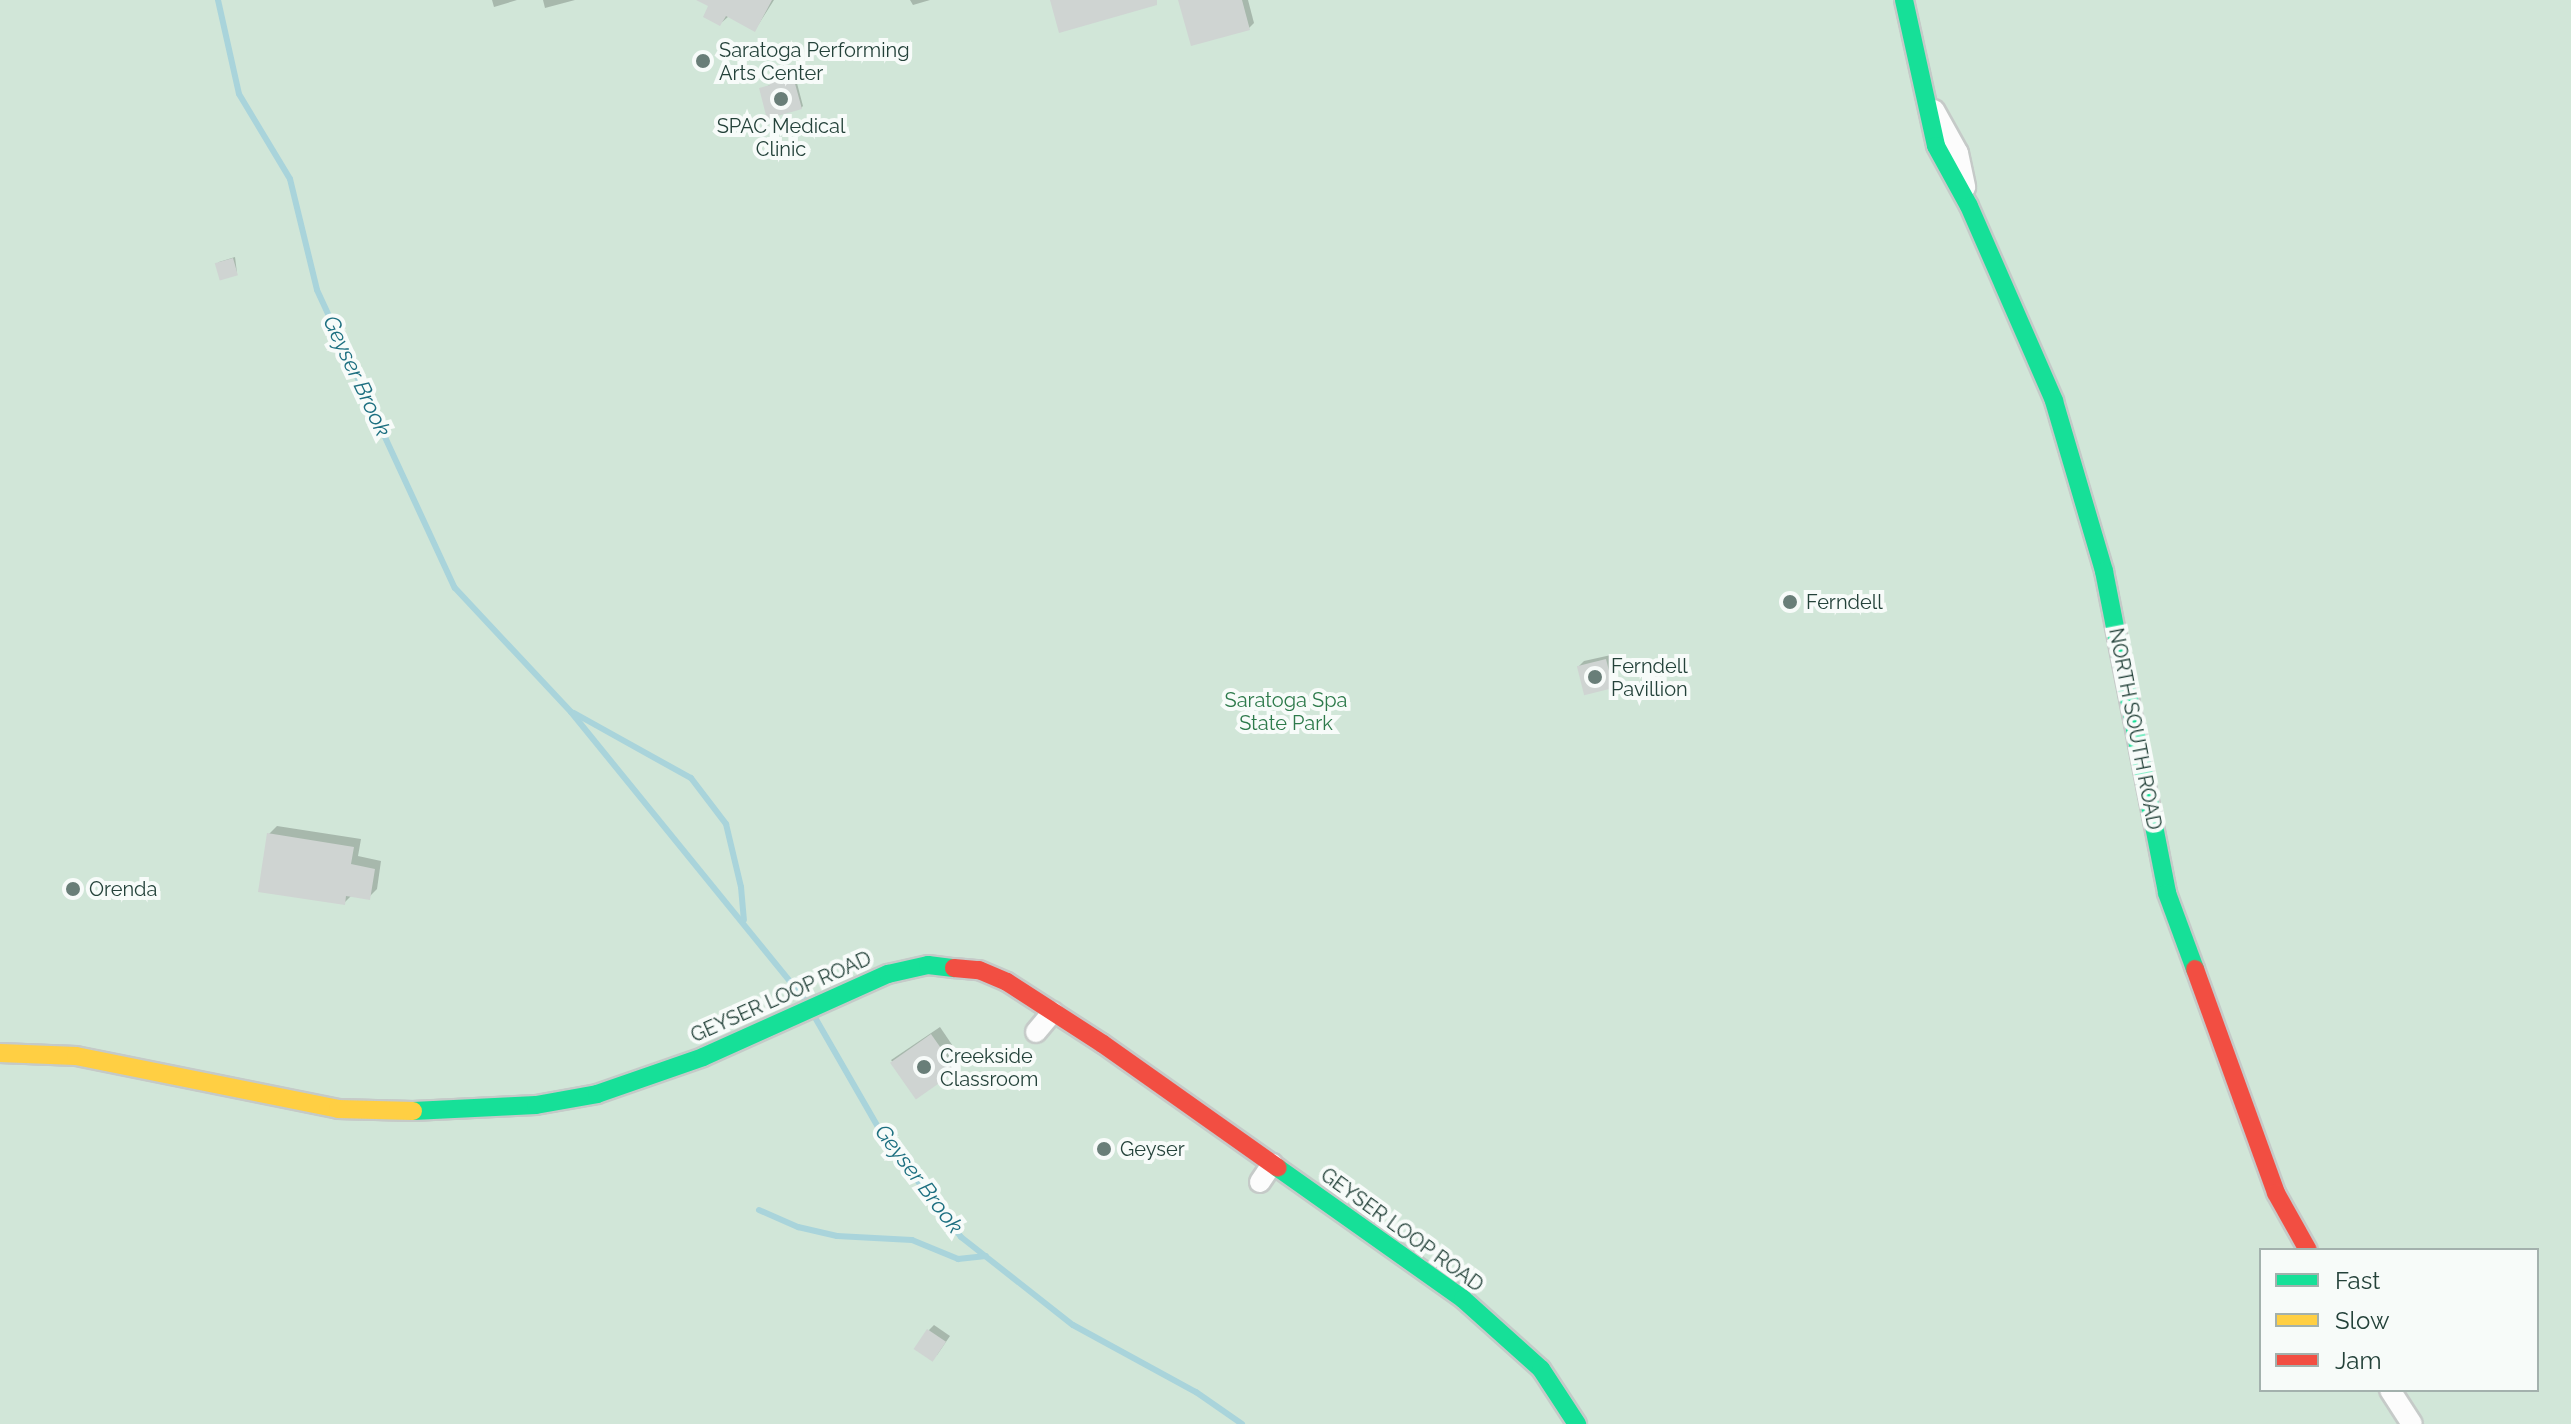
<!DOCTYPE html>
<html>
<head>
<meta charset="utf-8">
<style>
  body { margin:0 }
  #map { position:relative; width:2571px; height:1424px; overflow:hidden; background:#e8edeb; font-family:Raleway,sans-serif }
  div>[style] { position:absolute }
  .green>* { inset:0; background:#d1e6d8 }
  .shadow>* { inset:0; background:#0003; transform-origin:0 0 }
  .stream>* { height:6px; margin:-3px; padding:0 3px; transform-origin:3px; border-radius:3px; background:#a9d4db }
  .building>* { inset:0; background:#cfd4d2; transform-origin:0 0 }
  .roads { filter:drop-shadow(2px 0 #c5cac8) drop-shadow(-2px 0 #c5cac8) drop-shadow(0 2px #c5cac8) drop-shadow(0 -2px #c5cac8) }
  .street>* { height:20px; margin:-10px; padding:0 10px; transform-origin:10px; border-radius:10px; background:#fcfcfc }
  .fast>* { height:18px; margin:-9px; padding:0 9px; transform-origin:9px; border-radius:9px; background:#16e098 }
  .slow>* { height:18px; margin:-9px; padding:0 9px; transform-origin:9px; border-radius:9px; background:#ffcf43 }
  .jam>* { height:18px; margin:-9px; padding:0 9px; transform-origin:9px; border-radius:9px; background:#f24e42 }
  .dots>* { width:22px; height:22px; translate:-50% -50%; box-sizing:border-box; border:4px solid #f7fbf9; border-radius:50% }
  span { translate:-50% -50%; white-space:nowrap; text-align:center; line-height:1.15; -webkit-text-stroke:8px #f7fbf9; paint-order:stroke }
  .poi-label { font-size:20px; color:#24423a }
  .left { translate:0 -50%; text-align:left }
  .park-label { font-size:20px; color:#2d7a4b }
  .street-label { font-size:20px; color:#24423a }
  .water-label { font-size:22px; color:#1c6f80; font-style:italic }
  .legend { position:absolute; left:2259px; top:1248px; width:280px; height:144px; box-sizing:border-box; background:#f7fbf9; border:2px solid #a3b1ad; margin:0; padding:10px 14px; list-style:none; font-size:24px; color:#24423a }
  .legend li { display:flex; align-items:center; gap:16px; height:40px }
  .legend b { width:40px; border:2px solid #a3b1ad }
</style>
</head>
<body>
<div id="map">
  <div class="green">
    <i style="clip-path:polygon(evenodd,0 0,2571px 0,2571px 1424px,0 1424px,0 0,2261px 1250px,2537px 1250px,2537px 1390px,2261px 1390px,2261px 1250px)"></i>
  </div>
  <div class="shadow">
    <i style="clip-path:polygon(492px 0,517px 0,494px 7px)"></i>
    <i style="clip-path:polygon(543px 0,575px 0,545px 8px)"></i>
    <i style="clip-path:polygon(700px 0,774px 0,755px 30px,729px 16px,720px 24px,710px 6px)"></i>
    <i style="clip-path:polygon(910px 0,930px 0,913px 5px)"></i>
    <i style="clip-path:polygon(1180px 0,1248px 0,1254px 23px,1249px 28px)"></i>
    <i style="clip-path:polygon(793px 68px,803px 106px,801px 108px,761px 89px,772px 84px,772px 74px)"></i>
    <i style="clip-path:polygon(235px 257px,237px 273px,217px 264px,219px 262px)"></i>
    <i style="clip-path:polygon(1611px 655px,1617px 681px,1612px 686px,1579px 666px,1584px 661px)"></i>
    <i style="clip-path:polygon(277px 826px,361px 839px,358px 856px,381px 861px,377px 889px,369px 897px,352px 895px,344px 903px,269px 834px)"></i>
    <i style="left:940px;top:1027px;width:42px;height:59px;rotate:56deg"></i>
    <i style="clip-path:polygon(934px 1325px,950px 1336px,937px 1355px,929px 1330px)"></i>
  </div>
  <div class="stream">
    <i style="left:218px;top:0;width:96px;rotate:77.4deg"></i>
    <i style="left:239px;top:94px;width:99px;rotate:59deg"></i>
    <i style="left:290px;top:179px;width:114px;rotate:76.3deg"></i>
    <i style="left:317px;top:290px;width:328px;rotate:65.2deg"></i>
    <i style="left:455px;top:588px;width:170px;rotate:46.9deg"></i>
    <i style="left:571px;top:712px;width:372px;rotate:50.9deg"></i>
    <i style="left:574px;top:713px;width:134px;rotate:29.1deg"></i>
    <i style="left:691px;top:778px;width:58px;rotate:52.7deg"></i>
    <i style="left:726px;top:824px;width:65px;rotate:76.6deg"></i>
    <i style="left:741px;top:887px;width:33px;rotate:85deg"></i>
    <i style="left:813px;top:1014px;width:144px;rotate:60.1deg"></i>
    <i style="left:885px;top:1139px;width:124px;rotate:52.2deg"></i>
    <i style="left:961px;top:1237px;width:142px;rotate:38.2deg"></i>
    <i style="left:1073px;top:1325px;width:140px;rotate:28.6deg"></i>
    <i style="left:1196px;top:1392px;width:56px;rotate:34.8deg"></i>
    <i style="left:759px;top:1210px;width:43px;rotate:23.6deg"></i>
    <i style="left:798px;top:1227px;width:40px;rotate:13deg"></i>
    <i style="left:837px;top:1236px;width:75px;rotate:3.1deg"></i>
    <i style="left:912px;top:1240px;width:50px;rotate:22.4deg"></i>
    <i style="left:958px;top:1259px;width:28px;rotate:-6deg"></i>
  </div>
  <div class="building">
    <i style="clip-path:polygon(696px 0,772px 0,755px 32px,726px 16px,720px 26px,703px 17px,708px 6px)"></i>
    <i style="clip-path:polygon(1050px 0,1157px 0,1157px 5px,1059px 33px)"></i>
    <i style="clip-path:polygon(1178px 0,1242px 0,1250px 30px,1191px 46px)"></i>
    <i style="clip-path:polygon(791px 69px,802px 109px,767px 119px,759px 88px,770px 85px,768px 75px)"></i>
    <i style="left:233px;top:258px;width:18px;height:19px;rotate:74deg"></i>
    <i style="left:1606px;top:659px;width:30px;height:30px;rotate:76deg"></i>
    <i style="clip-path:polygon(267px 833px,354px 847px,351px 864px,375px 869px,370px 900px,346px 896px,345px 905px,258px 892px)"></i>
    <i style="left:931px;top:1034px;width:45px;height:50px;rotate:55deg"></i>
    <i style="left:927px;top:1329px;width:23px;height:24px;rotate:34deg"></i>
  </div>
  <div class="roads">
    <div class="street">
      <i style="left:1934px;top:110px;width:49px;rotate:60.8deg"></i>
      <i style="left:1958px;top:153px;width:35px;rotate:78deg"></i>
      <i style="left:1036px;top:1032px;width:26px;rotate:-50deg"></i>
      <i style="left:1260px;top:1182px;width:22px;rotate:-56deg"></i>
      <i style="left:2390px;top:1390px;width:40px;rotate:57.1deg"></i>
    </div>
    <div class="fast">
      <i style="left:1904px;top:0;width:149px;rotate:77.6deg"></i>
      <i style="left:1936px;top:146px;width:68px;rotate:61.2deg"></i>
      <i style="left:1969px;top:206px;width:213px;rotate:66.4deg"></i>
      <i style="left:2054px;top:401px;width:177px;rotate:73.6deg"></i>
      <i style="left:2104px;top:571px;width:328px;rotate:78.9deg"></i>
      <i style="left:2167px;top:893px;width:81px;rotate:69.8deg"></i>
      <i style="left:413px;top:1111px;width:123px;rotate:-2.8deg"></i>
      <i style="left:536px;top:1105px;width:62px;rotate:-10.2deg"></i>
      <i style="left:597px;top:1094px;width:112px;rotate:-19.2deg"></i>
      <i style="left:703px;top:1057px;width:203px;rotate:-24.2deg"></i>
      <i style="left:888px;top:974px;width:41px;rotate:-12.7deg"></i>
      <i style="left:928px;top:965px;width:26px;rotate:7deg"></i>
      <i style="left:1278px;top:1168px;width:227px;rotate:35.3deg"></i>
      <i style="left:1463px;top:1299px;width:105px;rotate:41.9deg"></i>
      <i style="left:1541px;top:1369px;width:66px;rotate:56.8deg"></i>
    </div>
    <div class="slow">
      <i style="left:0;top:1053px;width:76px;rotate:2.3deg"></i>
      <i style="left:76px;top:1056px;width:267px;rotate:11.4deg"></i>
      <i style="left:338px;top:1109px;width:75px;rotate:1.5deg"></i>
    </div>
    <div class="jam">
      <i style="left:954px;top:968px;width:25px;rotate:5deg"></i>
      <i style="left:979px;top:970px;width:30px;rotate:23deg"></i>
      <i style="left:1007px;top:982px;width:114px;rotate:32.9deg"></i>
      <i style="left:1103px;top:1044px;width:214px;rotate:35.3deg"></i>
      <i style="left:2195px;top:969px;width:238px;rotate:70.1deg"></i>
      <i style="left:2276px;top:1193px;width:65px;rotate:60.7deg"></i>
    </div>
  </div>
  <div class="dots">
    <i style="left:703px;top:61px;background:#697e78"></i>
    <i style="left:781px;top:99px;background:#697e78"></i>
    <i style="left:1790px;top:602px;background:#697e78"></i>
    <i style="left:1595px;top:677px;background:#697e78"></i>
    <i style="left:73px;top:889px;background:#697e78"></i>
    <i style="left:924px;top:1067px;background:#697e78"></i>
    <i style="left:1104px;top:1149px;background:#697e78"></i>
  </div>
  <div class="poi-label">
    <span class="left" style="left:719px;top:62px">Saratoga Performing<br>Arts Center</span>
    <span style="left:781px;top:138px">SPAC Medical<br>Clinic</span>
    <span class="left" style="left:1806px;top:602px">Ferndell</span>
    <span class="left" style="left:1611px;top:678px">Ferndell<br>Pavillion</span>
    <span class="left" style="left:89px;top:889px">Orenda</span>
    <span class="left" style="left:940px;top:1068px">Creekside<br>Classroom</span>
    <span class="left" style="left:1120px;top:1149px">Geyser</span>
  </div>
  <div class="park-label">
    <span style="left:1286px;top:712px">Saratoga Spa<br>State Park</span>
  </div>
  <div class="street-label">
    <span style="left:2135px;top:729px;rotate:79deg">NORTH SOUTH ROAD</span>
    <span style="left:781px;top:997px;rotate:-24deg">GEYSER LOOP ROAD</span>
    <span style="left:1402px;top:1230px;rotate:36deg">GEYSER LOOP ROAD</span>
  </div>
  <div class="water-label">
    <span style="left:357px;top:376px;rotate:65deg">Geyser Brook</span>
    <span style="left:919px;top:1179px;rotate:53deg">Geyser Brook</span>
  </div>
  <ul class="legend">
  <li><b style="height:10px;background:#16e098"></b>Fast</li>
  <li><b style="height:10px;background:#ffcf43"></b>Slow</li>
  <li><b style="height:10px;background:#f24e42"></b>Jam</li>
  </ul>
</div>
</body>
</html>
